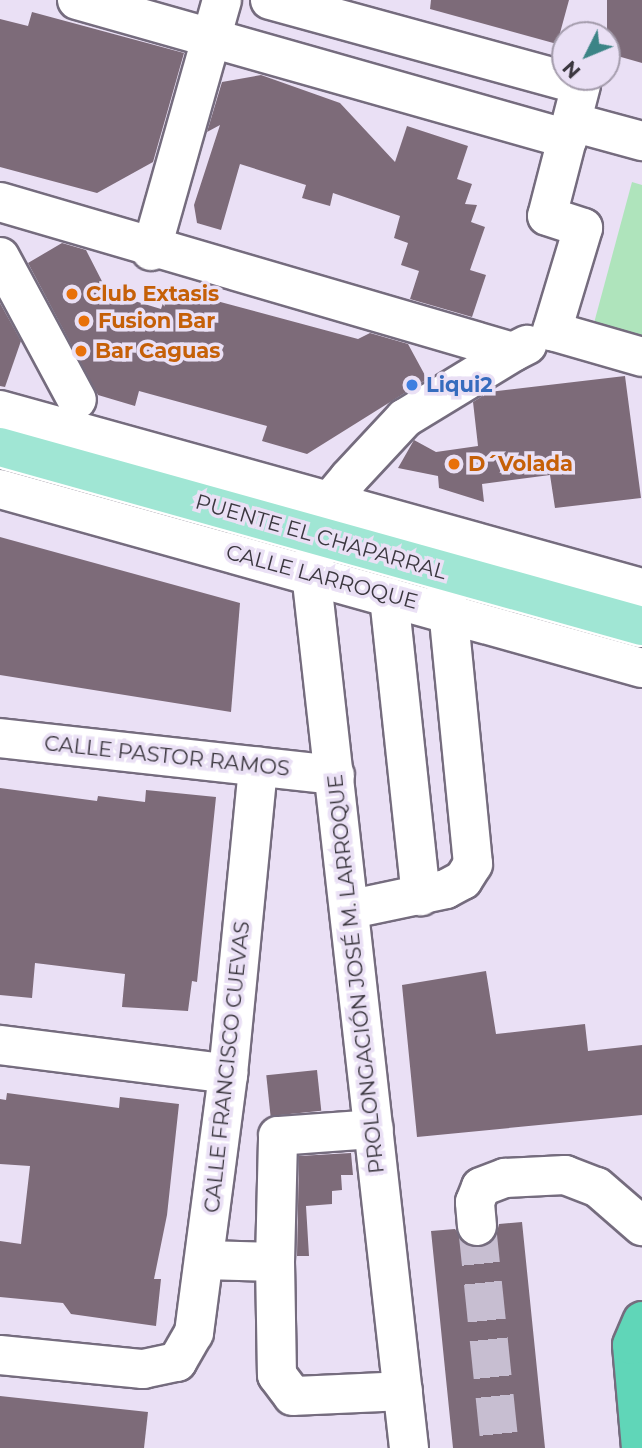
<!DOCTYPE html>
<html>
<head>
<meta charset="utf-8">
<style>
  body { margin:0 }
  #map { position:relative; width:642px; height:1448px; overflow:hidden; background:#eae0f5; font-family:Montserrat,sans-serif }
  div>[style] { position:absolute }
  .green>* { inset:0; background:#afe4bc }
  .building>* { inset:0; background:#7d6b79; transform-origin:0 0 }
  .minor-tunnel>* { height:38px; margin-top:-19px; transform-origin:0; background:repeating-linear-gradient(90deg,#c7bed1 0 38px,transparent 0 57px) }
  .roads { filter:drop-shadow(2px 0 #756c7e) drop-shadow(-2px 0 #756c7e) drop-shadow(0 2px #756c7e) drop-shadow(0 -2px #756c7e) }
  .minor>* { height:38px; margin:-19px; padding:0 19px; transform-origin:19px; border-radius:19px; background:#fff }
  .highway>* { height:38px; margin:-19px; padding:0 19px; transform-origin:19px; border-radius:19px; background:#60d6b8 }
  .bridges { filter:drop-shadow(2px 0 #fff) drop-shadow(-2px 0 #fff) drop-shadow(0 2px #fff) drop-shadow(0 -2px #fff) }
  .major-bridge>* { height:38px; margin:-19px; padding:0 19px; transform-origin:19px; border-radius:19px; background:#a0e6d4 }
  .dots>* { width:19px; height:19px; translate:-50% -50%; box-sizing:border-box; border:4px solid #eae0f5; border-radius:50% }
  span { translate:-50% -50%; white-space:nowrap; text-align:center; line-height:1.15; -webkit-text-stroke:7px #eae0f5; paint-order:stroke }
  .food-label { font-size:21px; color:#c56008; font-weight:700 }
  .left { translate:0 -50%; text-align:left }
  .shop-label { font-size:21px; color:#366cbe; font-weight:700 }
  .street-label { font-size:21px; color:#3b373f }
  .north { position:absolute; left:551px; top:21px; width:70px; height:70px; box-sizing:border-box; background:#eae0f5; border:2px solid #a49cac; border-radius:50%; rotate:227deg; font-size:19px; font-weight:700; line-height:28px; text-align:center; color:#3b373f }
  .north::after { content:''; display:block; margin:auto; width:24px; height:32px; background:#3c8486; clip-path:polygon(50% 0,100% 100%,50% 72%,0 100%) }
</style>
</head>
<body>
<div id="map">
  <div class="green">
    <i style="clip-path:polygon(632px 182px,642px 185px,642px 336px,594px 323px)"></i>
  </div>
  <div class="building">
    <i style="clip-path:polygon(431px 0,569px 0,557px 44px,430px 9px)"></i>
    <i style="clip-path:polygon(607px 0,642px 0,642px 63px,607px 53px)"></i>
    <i style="clip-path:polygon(32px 12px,184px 53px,153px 162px,97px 193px,0 167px,0 19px,28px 26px)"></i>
    <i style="clip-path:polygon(261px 75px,340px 103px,395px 162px,407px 126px,468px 146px,457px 179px,472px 184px,465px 204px,477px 205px,471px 222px,485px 227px,470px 270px,486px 275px,472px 317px,410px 299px,419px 271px,401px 265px,408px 243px,394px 238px,400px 216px,333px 193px,330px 206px,302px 198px,306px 185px,240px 164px,221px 230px,197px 223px,194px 205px,220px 125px,207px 132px,222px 82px)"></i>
    <i style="clip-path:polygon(62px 243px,86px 250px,108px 293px,161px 309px,168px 288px,358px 339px,370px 333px,408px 344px,427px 379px,307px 454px,262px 441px,267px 426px,139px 391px,135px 406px,98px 395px,28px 263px)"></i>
    <i style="clip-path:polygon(0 303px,21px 341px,5px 387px,0 386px)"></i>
    <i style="clip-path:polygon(625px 376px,641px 498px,555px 508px,550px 475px,482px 484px,484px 502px,439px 488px,438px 476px,398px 468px,414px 440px,436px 452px,478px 446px,473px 402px,489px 392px)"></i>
    <i style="clip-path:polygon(0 537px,240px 603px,231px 712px,0 675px)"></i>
    <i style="clip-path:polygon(0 788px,97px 801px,98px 796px,145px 802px,146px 790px,216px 797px,197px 982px,192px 981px,188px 1011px,122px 1007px,125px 974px,35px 963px,32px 998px,0 995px)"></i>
    <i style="clip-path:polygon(486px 971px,496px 1034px,585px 1024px,588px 1051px,642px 1045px,642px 1115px,417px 1137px,402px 985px)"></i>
    <i style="left:317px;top:1070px;width:41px;height:51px;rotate:84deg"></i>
    <i style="clip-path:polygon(7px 1093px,119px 1108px,120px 1097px,179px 1104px,167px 1215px,154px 1279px,161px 1279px,156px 1326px,71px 1314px,63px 1303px,0 1297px,0 1241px,21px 1244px,30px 1166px,0 1164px,0 1099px,6px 1100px)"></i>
    <i style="clip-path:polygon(351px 1153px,353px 1175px,341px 1175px,342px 1190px,332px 1191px,332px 1204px,306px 1206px,309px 1256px,297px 1256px,299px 1156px)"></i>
    <i style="clip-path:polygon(522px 1222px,545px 1448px,453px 1448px,431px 1231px,455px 1229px,467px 1245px,479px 1248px,496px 1236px,499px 1224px)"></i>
    <i style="clip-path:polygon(0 1396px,148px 1412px,144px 1448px,0 1448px)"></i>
  </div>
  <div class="minor-tunnel">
    <i style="left:477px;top:1226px;width:223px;rotate:84.1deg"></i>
  </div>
  <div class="roads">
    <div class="minor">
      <i style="left:77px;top:0;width:510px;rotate:15.81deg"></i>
      <i style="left:270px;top:0;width:322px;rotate:15.3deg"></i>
      <i style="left:581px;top:85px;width:135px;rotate:104.5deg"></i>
      <i style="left:547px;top:216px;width:38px;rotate:18deg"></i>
      <i style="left:583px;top:228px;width:108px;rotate:106.8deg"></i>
      <i style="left:552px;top:331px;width:94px;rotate:16.1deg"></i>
      <i style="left:572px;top:122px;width:73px;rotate:15.2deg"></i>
      <i style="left:0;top:202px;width:534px;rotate:16.3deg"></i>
      <i style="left:513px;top:352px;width:16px;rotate:-27deg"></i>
      <i style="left:151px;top:251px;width:261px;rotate:-74.2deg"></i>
      <i style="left:0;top:257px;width:162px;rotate:61.7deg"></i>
      <i style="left:0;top:410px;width:666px;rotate:15.5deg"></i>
      <i style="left:0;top:489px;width:666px;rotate:15.58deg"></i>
      <i style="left:389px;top:597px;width:301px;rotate:83.9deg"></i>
      <i style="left:0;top:738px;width:337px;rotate:6.3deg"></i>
      <i style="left:352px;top:909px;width:96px;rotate:-12deg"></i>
      <i style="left:446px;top:889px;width:19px;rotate:-28deg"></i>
      <i style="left:463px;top:880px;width:19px;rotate:-58deg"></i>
      <i style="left:473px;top:864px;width:275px;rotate:-95.6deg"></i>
      <i style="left:0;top:1045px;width:230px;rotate:7.2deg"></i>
      <i style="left:477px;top:1226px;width:24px;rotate:-95deg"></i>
      <i style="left:475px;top:1202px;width:16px;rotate:-68deg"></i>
      <i style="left:481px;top:1187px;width:26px;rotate:-21deg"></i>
      <i style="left:505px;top:1178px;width:60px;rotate:-2.9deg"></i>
      <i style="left:565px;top:1175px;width:34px;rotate:21deg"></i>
      <i style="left:597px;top:1187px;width:60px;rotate:40.9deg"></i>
      <i style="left:204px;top:1260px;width:71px;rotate:1.6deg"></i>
      <i style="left:275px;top:1262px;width:113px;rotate:89deg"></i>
      <i style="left:277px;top:1375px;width:26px;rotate:53deg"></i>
      <i style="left:293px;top:1396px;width:110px;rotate:-2.6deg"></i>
      <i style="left:275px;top:1262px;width:126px;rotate:-88.6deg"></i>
      <i style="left:278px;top:1136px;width:96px;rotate:-4.2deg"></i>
      <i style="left:0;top:1355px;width:144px;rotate:5.6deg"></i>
      <i style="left:143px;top:1369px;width:35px;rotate:-12deg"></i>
      <i style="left:177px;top:1362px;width:34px;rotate:-60deg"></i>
      <i style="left:194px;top:1333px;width:261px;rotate:-82.5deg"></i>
      <i style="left:228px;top:1074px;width:309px;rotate:-84.4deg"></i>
      <i style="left:409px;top:1448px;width:880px;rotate:-96.39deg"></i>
      <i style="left:311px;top:573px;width:73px;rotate:-75.8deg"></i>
      <i style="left:329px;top:502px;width:31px;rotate:-50deg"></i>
      <i style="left:349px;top:478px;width:82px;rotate:-47deg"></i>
      <i style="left:405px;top:418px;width:127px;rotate:-31.4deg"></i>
    </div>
    <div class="highway">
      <i style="left:641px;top:1448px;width:103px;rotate:-95deg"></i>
      <i style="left:632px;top:1345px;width:26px;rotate:-67deg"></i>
    </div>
  </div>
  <div class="bridges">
    <div class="major-bridge">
      <i style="left:0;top:447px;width:666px;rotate:15.58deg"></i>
    </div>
  </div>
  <div class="dots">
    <i style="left:72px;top:294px;background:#e8710a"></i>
    <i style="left:84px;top:321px;background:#e8710a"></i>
    <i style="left:81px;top:351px;background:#e8710a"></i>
    <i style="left:412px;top:385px;background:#3f7fe0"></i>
    <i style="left:454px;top:464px;background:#e8710a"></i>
  </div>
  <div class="food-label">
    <span class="left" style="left:86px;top:294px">Club Extasis</span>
    <span class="left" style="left:98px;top:321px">Fusion Bar</span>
    <span class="left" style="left:95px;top:351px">Bar Caguas</span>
    <span class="left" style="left:468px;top:464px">D´Volada</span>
  </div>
  <div class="shop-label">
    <span class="left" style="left:426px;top:385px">Liqui2</span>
  </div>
  <div class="street-label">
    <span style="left:321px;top:537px;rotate:16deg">PUENTE EL CHAPARRAL</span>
    <span style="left:322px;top:577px;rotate:15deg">CALLE LARROQUE</span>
    <span style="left:167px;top:756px;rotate:6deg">CALLE PASTOR RAMOS</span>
    <span style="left:356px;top:974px;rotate:-96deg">PROLONGACIÓN JOSÉ M. LARROQUE</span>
    <span style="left:227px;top:1067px;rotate:-84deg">CALLE FRANCISCO CUEVAS</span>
  </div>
  <div class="north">N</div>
</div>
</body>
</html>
